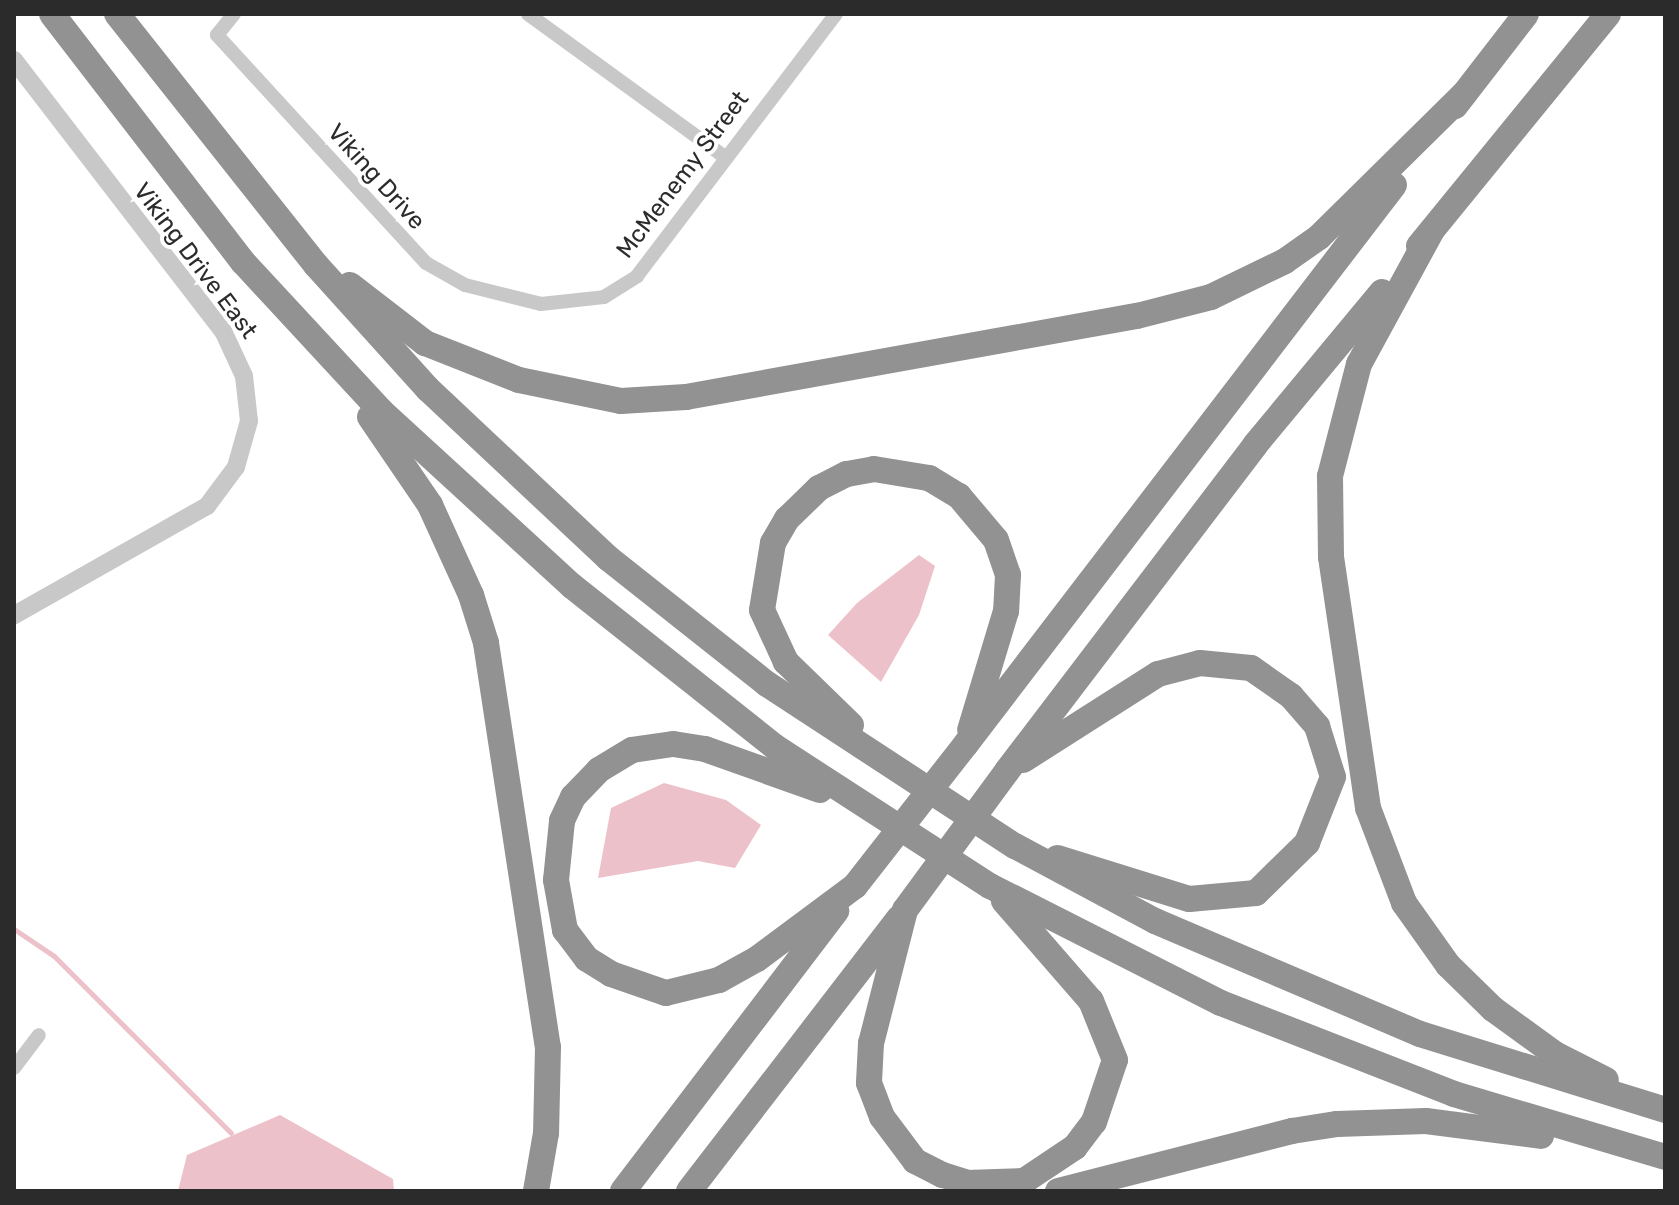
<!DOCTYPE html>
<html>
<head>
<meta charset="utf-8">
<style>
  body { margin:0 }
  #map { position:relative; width:1679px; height:1205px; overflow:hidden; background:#fff; font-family:Rubik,sans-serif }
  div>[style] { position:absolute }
  .water>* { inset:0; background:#edc1c9 }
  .stream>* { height:5px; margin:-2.5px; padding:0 2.5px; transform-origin:2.5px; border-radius:2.5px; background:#edc1c9 }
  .minor>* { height:14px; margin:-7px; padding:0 7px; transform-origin:7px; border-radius:7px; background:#c8c8c8 }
  .tertiary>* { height:18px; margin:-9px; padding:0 9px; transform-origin:9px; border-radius:9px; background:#c8c8c8 }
  .motorway>* { height:26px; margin:-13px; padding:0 13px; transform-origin:13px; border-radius:13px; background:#929292 }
  .motorway-bridge>* { height:26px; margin:-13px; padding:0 13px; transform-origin:13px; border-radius:13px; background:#929292 }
  span { translate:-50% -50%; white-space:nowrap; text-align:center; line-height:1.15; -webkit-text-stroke:8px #fff; paint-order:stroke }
  .street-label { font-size:24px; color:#2b2b2b }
  .frame { position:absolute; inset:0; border:16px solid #2b2b2b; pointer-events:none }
</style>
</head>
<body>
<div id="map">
  <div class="water">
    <i style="clip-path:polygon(919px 555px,935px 566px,919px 615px,881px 682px,828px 635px,857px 603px)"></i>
    <i style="clip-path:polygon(664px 783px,726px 800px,761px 825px,735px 868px,698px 861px,598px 878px,611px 808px)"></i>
    <i style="clip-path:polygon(280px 1115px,393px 1179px,394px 1191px,178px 1191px,187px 1155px)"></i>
  </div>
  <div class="stream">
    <i style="left:14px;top:929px;width:48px;rotate:34deg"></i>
    <i style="left:54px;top:956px;width:250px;rotate:45deg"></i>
  </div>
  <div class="minor">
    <i style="left:234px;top:14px;width:27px;rotate:129deg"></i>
    <i style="left:217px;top:35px;width:309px;rotate:47.5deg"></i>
    <i style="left:426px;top:263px;width:45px;rotate:29.4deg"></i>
    <i style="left:465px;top:285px;width:78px;rotate:14deg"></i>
    <i style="left:541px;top:304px;width:63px;rotate:-6.3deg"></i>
    <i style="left:604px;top:297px;width:39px;rotate:-32deg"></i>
    <i style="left:637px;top:276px;width:329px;rotate:-52.8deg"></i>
    <i style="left:528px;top:14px;width:245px;rotate:36deg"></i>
    <i style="left:14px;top:1068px;width:41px;rotate:-52.9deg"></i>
  </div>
  <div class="tertiary">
    <i style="left:14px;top:60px;width:344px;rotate:52.4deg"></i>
    <i style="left:224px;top:333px;width:47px;rotate:65.1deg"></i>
    <i style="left:244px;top:376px;width:45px;rotate:83.7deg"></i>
    <i style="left:249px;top:421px;width:48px;rotate:105.8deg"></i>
    <i style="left:236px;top:467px;width:49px;rotate:126.6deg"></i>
    <i style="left:207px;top:506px;width:222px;rotate:150.5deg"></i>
  </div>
  <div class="motorway">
    <i style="left:52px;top:14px;width:313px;rotate:52.4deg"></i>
    <i style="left:243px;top:262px;width:203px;rotate:47.2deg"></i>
    <i style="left:381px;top:411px;width:259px;rotate:42.5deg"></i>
    <i style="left:572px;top:586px;width:259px;rotate:38.4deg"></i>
    <i style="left:775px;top:747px;width:256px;rotate:32.9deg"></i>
    <i style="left:990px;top:886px;width:259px;rotate:26.9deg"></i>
    <i style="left:1221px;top:1003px;width:250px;rotate:21.3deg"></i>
    <i style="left:1454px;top:1094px;width:220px;rotate:16.6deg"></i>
    <i style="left:117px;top:14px;width:320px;rotate:51.6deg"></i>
    <i style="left:316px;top:265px;width:167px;rotate:47.9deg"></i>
    <i style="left:428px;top:389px;width:247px;rotate:43.2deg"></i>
    <i style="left:608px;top:558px;width:203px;rotate:38.4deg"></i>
    <i style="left:767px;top:684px;width:296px;rotate:33.2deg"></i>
    <i style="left:1015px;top:846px;width:159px;rotate:28.2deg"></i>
    <i style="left:1155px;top:921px;width:288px;rotate:23.1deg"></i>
    <i style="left:1420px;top:1034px;width:257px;rotate:17.2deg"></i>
    <i style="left:1455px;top:106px;width:116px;rotate:-52.3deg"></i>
    <i style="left:1431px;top:232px;width:150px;rotate:118.6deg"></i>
    <i style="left:1359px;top:364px;width:116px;rotate:104.5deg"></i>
    <i style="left:1330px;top:476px;width:81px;rotate:89.3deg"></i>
    <i style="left:1331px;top:557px;width:254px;rotate:81.6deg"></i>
    <i style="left:1368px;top:808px;width:102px;rotate:69.2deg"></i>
    <i style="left:1404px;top:903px;width:76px;rotate:54.6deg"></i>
    <i style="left:1448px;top:965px;width:63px;rotate:44.4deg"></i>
    <i style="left:1493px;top:1009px;width:77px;rotate:36deg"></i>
    <i style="left:1555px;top:1054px;width:57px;rotate:27deg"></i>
    <i style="left:1419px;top:246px;width:299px;rotate:-50.8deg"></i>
    <i style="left:350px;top:285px;width:95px;rotate:37.7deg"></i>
    <i style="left:425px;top:343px;width:101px;rotate:21.5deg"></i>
    <i style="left:519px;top:380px;width:104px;rotate:11.6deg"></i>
    <i style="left:621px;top:401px;width:65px;rotate:-3.5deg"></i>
    <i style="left:686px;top:397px;width:458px;rotate:-10.2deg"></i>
    <i style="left:1137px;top:316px;width:76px;rotate:-14.4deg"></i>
    <i style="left:1211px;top:297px;width:82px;rotate:-25.9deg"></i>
    <i style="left:1285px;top:261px;width:42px;rotate:-35.2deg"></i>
    <i style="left:1319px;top:237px;width:204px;rotate:-44.6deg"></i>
    <i style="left:370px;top:417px;width:107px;rotate:55.7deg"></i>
    <i style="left:430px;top:505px;width:99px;rotate:65.5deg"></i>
    <i style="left:471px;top:595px;width:50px;rotate:72.6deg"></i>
    <i style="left:486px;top:643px;width:409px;rotate:81.3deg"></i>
    <i style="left:548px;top:1047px;width:86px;rotate:91.3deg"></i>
    <i style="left:546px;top:1133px;width:59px;rotate:99.8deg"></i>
    <i style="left:851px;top:725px;width:91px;rotate:-135.9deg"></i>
    <i style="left:786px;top:662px;width:57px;rotate:-114.8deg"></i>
    <i style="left:762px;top:610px;width:68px;rotate:-80.7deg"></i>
    <i style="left:773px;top:543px;width:28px;rotate:-60deg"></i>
    <i style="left:787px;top:519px;width:45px;rotate:-44.1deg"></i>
    <i style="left:819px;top:488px;width:31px;rotate:-27deg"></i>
    <i style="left:847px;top:474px;width:27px;rotate:-10deg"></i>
    <i style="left:874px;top:469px;width:56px;rotate:9.3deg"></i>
    <i style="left:929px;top:478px;width:35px;rotate:31deg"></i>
    <i style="left:959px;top:496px;width:57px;rotate:49.9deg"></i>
    <i style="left:996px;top:540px;width:37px;rotate:71deg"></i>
    <i style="left:1008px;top:575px;width:36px;rotate:93deg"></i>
    <i style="left:1006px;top:611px;width:124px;rotate:106.8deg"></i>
    <i style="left:966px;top:744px;width:704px;rotate:-52.56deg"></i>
    <i style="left:1023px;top:760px;width:160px;rotate:-32.5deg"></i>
    <i style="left:1158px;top:674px;width:43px;rotate:-14.7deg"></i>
    <i style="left:1200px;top:663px;width:51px;rotate:5.6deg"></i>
    <i style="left:1251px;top:668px;width:49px;rotate:35deg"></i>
    <i style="left:1291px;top:696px;width:40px;rotate:49deg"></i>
    <i style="left:1317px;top:726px;width:53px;rotate:72.6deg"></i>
    <i style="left:1333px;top:777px;width:71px;rotate:111.5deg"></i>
    <i style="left:1307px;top:843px;width:71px;rotate:135.6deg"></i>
    <i style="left:1256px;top:893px;width:67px;rotate:174.9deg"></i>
    <i style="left:1189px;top:899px;width:138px;rotate:-162.7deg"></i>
    <i style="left:1007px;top:771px;width:410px;rotate:-52.7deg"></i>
    <i style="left:1255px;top:445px;width:199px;rotate:-50.3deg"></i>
    <i style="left:820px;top:790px;width:122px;rotate:-160.4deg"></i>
    <i style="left:705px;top:749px;width:32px;rotate:-171deg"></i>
    <i style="left:673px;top:744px;width:41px;rotate:171.7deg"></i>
    <i style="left:632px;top:750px;width:39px;rotate:149deg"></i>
    <i style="left:599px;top:770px;width:37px;rotate:134deg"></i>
    <i style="left:573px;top:797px;width:26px;rotate:115deg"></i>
    <i style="left:562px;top:821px;width:59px;rotate:95.8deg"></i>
    <i style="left:556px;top:880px;width:51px;rotate:79.8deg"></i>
    <i style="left:565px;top:930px;width:36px;rotate:53deg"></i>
    <i style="left:587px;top:959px;width:28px;rotate:32deg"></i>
    <i style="left:611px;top:974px;width:58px;rotate:19.1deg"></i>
    <i style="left:666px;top:993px;width:55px;rotate:-13.8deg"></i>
    <i style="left:719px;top:980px;width:43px;rotate:-28.9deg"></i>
    <i style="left:757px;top:959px;width:122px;rotate:-36.7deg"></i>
    <i style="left:905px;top:910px;width:137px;rotate:104.3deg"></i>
    <i style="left:871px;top:1043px;width:40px;rotate:92.9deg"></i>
    <i style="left:869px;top:1083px;width:36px;rotate:69deg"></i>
    <i style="left:882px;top:1117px;width:55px;rotate:53.1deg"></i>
    <i style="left:915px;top:1161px;width:31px;rotate:27deg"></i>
    <i style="left:943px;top:1175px;width:25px;rotate:18deg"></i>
    <i style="left:967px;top:1183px;width:57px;rotate:-2deg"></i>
    <i style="left:1024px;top:1181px;width:61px;rotate:-33.7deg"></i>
    <i style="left:1075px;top:1147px;width:31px;rotate:-53deg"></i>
    <i style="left:1094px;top:1122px;width:65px;rotate:-71.3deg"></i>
    <i style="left:1115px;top:1060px;width:64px;rotate:-112.1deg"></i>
    <i style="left:1091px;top:1001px;width:133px;rotate:-131deg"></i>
    <i style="left:623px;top:1191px;width:352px;rotate:-52.7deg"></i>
    <i style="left:689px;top:1191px;width:344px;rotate:-52.4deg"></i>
    <i style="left:1058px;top:1191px;width:242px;rotate:-14.4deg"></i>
    <i style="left:1292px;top:1131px;width:46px;rotate:-8.8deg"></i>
    <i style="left:1337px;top:1124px;width:89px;rotate:-1.9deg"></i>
    <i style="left:1426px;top:1121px;width:116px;rotate:7.4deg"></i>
  </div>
  <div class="motorway-bridge">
    <i style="left:855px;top:886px;width:180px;rotate:-52deg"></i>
    <i style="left:905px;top:910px;width:172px;rotate:-53.7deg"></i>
  </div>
  <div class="street-label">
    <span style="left:683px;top:175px;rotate:-53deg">McMenemy Street</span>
    <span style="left:376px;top:177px;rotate:48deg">Viking Drive</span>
    <span style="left:195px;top:261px;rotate:53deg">Viking Drive East</span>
  </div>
  <div class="frame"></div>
</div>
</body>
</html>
